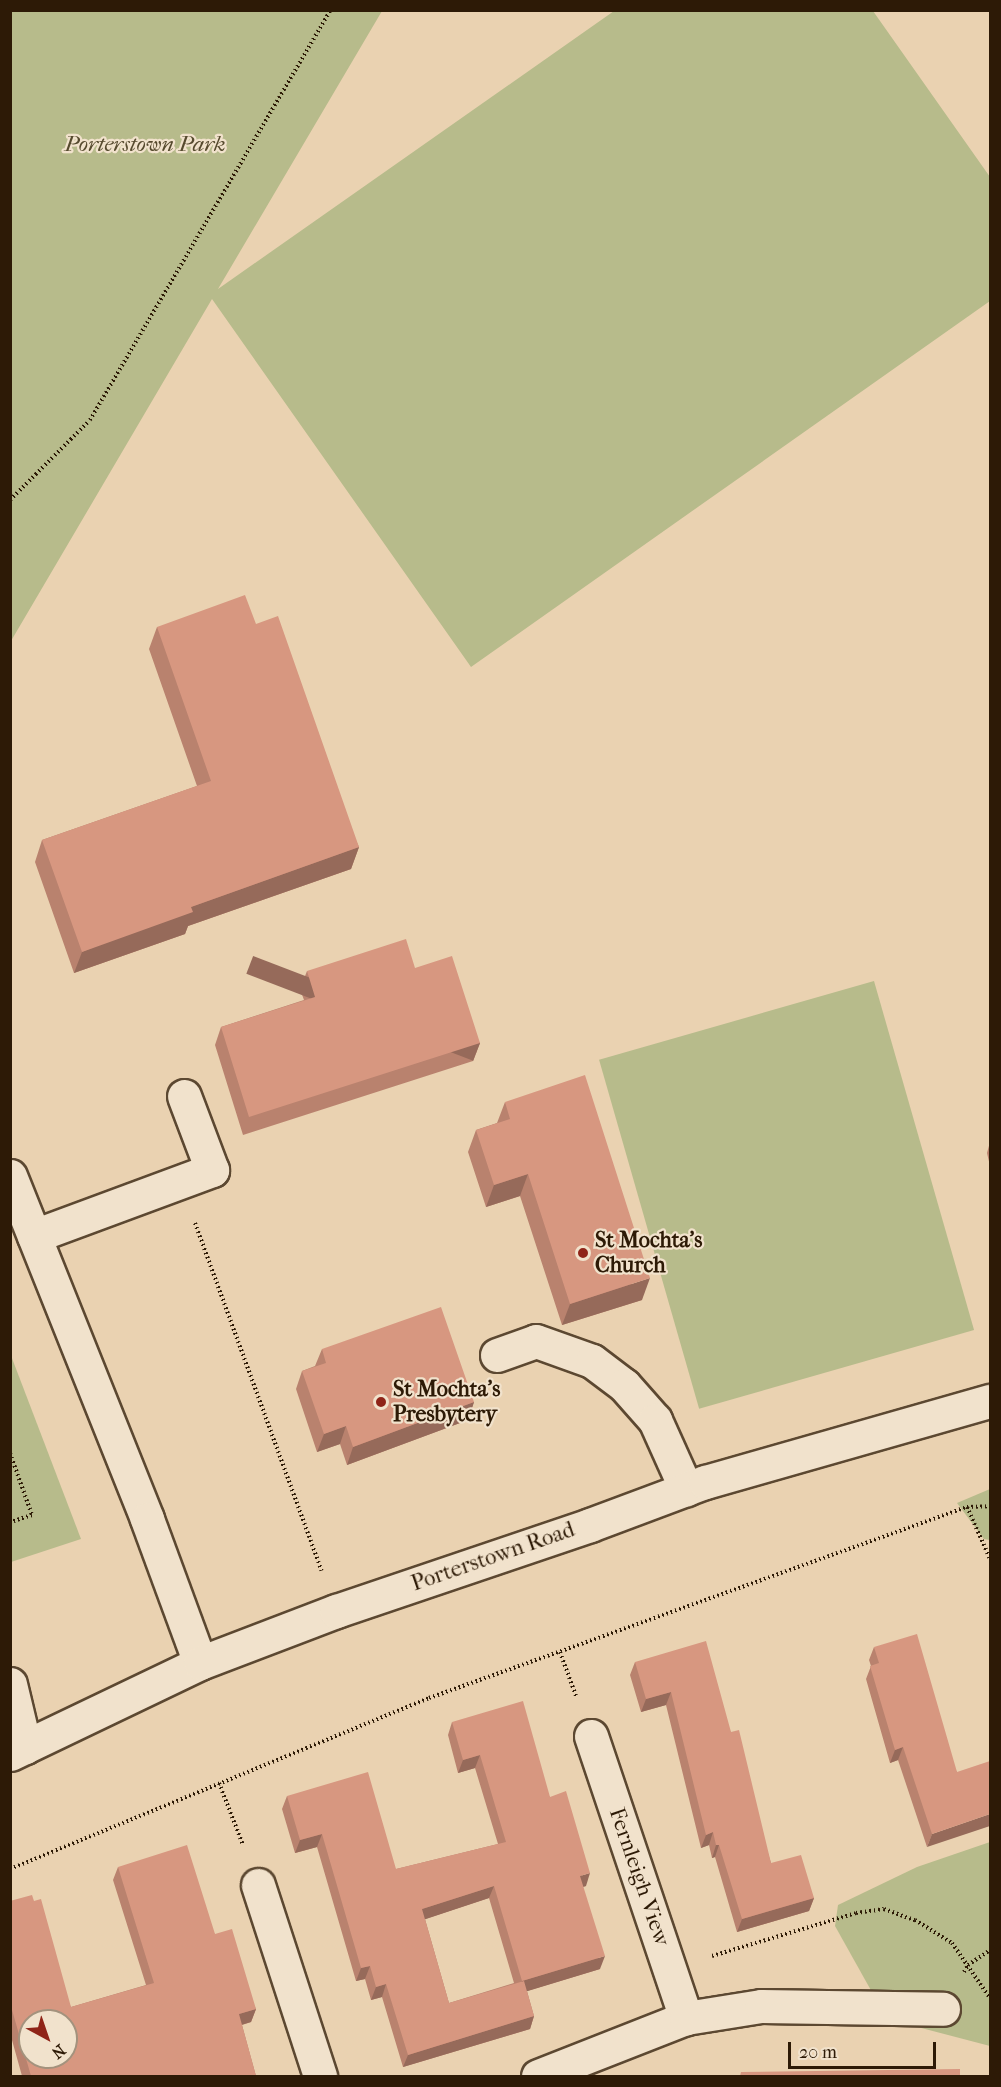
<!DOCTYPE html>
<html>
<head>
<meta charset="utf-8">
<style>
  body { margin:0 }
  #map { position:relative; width:1001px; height:2087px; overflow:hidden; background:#ead2b1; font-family:"IM FELL French Canon",serif }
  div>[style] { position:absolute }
  .green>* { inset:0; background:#b7bb8b; transform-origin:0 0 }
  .path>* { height:4px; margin-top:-2px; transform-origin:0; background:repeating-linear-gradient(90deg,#2d1a06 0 1.5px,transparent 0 4.5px) }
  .roads { filter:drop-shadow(2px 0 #5c4831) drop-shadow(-2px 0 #5c4831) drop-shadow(0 2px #5c4831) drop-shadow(0 -2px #5c4831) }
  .minor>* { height:33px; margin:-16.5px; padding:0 16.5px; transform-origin:16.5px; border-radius:16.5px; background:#f1e2cc }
  .wall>* { inset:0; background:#b9826e }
  .shaded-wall>* { inset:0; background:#966a5a; transform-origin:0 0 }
  .building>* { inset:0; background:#d79780 }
  .dots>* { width:16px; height:16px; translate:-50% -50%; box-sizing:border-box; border:3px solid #f1e2cc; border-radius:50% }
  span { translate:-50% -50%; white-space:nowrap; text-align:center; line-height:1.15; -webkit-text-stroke:4.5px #f1e2cc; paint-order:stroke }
  .park-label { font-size:22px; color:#564a2e; font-style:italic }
  .poi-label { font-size:22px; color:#2d1a06; font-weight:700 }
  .left { translate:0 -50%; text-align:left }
  .street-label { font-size:22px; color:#2d1a06 }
  .frame { position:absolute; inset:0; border:12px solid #2d1a06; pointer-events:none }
  .north { position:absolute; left:18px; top:2009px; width:60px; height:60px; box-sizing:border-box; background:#f1e2cc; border:2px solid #a3927d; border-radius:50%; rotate:140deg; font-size:16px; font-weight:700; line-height:24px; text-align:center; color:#2d1a06 }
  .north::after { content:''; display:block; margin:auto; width:21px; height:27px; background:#8f2418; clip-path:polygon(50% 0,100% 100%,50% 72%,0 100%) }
  .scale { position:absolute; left:788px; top:2042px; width:148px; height:27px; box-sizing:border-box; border:3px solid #2d1a06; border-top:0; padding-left:8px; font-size:18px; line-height:21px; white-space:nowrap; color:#2d1a06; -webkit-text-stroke:4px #f1e2cc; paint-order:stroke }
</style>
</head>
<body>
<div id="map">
  <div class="green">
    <i style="clip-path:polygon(11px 10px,382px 11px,218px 289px,614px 11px,873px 11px,990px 177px,990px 301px,471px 667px,212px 299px,11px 641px)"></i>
    <i style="left:874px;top:981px;width:363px;height:286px;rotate:74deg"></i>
    <i style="clip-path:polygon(10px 1353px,81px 1539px,11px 1562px,10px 1562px)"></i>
    <i style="clip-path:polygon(990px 1489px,990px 1540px,984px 1539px,957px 1503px)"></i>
    <i style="clip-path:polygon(990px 1842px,990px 2046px,887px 2019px,835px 1926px,838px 1905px,917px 1867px)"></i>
  </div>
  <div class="path">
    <i style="left:10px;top:500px;width:113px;rotate:-45deg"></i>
    <i style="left:90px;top:420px;width:476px;rotate:-59.6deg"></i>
    <i style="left:195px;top:1223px;width:370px;rotate:70deg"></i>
    <i style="left:10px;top:1453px;width:66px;rotate:70.5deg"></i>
    <i style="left:32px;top:1515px;width:23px;rotate:162deg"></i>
    <i style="left:967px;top:1507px;width:23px;rotate:-2deg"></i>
    <i style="left:560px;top:1652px;width:47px;rotate:70deg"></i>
    <i style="left:219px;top:1783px;width:66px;rotate:68.8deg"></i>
    <i style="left:10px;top:1869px;width:453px;rotate:-22.2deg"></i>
    <i style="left:429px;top:1698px;width:571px;rotate:-19.55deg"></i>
    <i style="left:967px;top:1507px;width:57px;rotate:66.1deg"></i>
    <i style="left:712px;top:1956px;width:150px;rotate:-16.6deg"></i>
    <i style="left:856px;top:1913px;width:28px;rotate:-8deg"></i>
    <i style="left:884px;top:1909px;width:33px;rotate:20deg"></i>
    <i style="left:915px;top:1920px;width:44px;rotate:31.9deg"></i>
    <i style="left:952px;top:1943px;width:67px;rotate:55.4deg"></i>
    <i style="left:964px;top:1972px;width:8px;rotate:-60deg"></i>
    <i style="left:968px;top:1965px;width:27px;rotate:-34deg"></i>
  </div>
  <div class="roads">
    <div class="minor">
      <i style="left:10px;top:1176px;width:369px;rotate:68.2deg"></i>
      <i style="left:147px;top:1519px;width:153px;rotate:69.8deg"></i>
      <i style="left:34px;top:1236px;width:190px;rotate:-20.3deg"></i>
      <i style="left:212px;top:1170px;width:79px;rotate:-110.7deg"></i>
      <i style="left:497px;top:1355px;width:41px;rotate:-19.7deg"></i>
      <i style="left:536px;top:1341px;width:59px;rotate:19.7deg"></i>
      <i style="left:592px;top:1361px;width:40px;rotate:37deg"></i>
      <i style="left:624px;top:1385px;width:47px;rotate:48.5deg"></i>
      <i style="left:655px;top:1420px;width:76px;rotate:65.8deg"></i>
      <i style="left:10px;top:1684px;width:65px;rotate:76.6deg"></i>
      <i style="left:591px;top:1736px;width:298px;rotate:71.4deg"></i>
      <i style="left:10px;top:1754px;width:211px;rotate:-25.6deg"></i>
      <i style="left:200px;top:1663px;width:146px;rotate:-20.9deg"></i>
      <i style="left:336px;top:1611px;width:268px;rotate:-18.7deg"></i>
      <i style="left:590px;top:1525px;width:123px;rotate:-20.5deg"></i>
      <i style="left:705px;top:1482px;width:296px;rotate:-15.9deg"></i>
      <i style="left:258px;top:1885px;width:201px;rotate:72deg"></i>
      <i style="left:538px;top:2076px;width:159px;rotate:-21.4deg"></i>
      <i style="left:686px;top:2018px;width:76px;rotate:-9.1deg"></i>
      <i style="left:761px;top:2006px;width:182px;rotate:0.9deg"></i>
    </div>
  </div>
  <div class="wall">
    <i style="clip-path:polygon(256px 624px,359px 847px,351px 869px,188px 926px,185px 934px,74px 973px,35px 862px,42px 840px,197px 786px,149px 649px,157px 627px)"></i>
    <i style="clip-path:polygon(415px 968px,480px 1043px,473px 1061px,243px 1135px,215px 1045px,221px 1027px,304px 1000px,300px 989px,307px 971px)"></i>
    <i style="clip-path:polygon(505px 1102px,642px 1300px,562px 1325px,520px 1196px,486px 1207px,468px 1152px,476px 1130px,497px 1123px)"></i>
    <i style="clip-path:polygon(990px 1142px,990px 1166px,987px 1153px)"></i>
    <i style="clip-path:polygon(322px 1349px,474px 1402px,468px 1420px,347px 1465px,340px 1444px,317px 1452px,296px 1389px,302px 1371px,315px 1366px)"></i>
    <i style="clip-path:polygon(874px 1647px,957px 1772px,927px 1847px,898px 1760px,890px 1763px,866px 1679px,871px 1666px,869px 1660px)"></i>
    <i style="clip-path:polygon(635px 1662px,731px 1732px,771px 1863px,814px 1898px,809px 1911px,737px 1932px,715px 1857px,712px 1858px,709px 1845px,701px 1848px,666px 1705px,641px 1712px,630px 1675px)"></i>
    <i style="clip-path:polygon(evenodd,452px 1722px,550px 1797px,586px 1886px,583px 1887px,600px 1969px,527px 1991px,534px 2016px,530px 2029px,403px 2067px,382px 1997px,371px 2000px,365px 1979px,356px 1981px,317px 1847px,295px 1853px,282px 1809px,287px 1796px,396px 1869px,498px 1844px,475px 1768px,458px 1773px,448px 1735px,452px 1722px,489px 1898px,514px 1983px,449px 2003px,425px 1919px,489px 1898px)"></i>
    <i style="clip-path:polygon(118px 1867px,215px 1934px,256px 2009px,251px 2022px,242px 2025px,256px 2076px,22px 2076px,10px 2033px,10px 1901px,71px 2007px,146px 1985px,113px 1880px)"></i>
  </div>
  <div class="shaded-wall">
    <i style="clip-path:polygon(359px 847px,351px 869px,188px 926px,185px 934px,74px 973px,82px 952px,191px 907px)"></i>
    <i style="left:480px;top:1043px;width:19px;height:243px;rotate:111deg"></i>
    <i style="clip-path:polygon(528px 1174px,520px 1196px,486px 1207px,494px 1185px)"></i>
    <i style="clip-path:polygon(650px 1278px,642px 1300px,562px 1325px,570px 1304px)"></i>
    <i style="clip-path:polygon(474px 1402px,468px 1420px,347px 1465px,353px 1447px)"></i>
    <i style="clip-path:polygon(346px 1426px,340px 1444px,317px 1452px,324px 1434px)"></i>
    <i style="clip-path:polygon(671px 1692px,666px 1705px,641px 1712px,646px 1699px)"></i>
    <i style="clip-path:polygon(903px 1747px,898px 1760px,890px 1763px,895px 1750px)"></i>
    <i style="clip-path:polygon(480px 1755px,475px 1768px,458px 1773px,463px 1760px)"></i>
    <i style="clip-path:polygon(990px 1814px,990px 1826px,927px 1847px,932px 1834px)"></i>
    <i style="clip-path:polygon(713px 1832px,709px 1845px,701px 1848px,706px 1835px)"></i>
    <i style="clip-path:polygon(322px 1834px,317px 1847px,295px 1853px,300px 1840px)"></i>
    <i style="clip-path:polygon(716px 1845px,719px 1845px,715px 1857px,712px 1858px)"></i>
    <i style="clip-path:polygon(590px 1873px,586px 1886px,575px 1889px,580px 1876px)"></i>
    <i style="clip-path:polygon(494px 1886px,489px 1898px,417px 1922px,422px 1909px)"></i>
    <i style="clip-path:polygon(814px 1898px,809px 1911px,737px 1932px,742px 1919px)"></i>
    <i style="clip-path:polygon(605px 1956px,600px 1969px,518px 1994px,522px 1981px)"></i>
    <i style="clip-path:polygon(370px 1966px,365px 1979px,356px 1981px,361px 1968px)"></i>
    <i style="clip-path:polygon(386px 1984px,382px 1997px,371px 2000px,376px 1987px)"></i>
    <i style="clip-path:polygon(256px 2009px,251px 2022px,234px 2027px,239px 2014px)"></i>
    <i style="clip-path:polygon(534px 2016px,530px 2029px,403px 2067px,408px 2055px)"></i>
  </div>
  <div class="building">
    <i style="clip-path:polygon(245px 595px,256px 624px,278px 616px,359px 847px,191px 907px,193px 912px,82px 952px,42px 840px,211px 781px,157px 627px)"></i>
    <i style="clip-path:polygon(406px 939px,415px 968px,452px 956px,480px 1043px,249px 1117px,221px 1027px,315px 997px,307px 971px)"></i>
    <i style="clip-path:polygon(585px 1075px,650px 1278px,570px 1304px,528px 1174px,494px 1185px,476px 1130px,510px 1119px,505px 1102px)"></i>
    <i style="clip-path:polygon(441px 1307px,474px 1402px,353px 1447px,346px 1426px,324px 1434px,302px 1371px,326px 1363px,322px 1349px)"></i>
    <i style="clip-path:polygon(917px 1634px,957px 1772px,990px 1761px,990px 1814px,932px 1834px,903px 1747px,895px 1750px,870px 1666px,879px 1663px,874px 1647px)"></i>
    <i style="clip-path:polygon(706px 1641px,731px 1732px,739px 1730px,771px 1863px,801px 1855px,814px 1898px,742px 1919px,719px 1845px,716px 1845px,713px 1832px,706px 1835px,671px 1692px,646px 1699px,635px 1662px)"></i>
    <i style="clip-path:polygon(523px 1701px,550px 1797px,566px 1791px,590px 1873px,580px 1876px,605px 1956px,522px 1981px,494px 1886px,422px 1909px,449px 2003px,524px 1981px,534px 2016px,408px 2055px,386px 1984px,376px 1987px,370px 1966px,361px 1968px,322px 1834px,300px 1840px,287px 1796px,368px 1772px,396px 1869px,506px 1842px,480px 1755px,463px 1760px,452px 1722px)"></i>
    <i style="clip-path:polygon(evenodd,187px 1845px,215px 1934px,232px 1929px,256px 2009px,239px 2014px,256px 2076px,31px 2076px,10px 2003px,10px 1901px,32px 1895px,34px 1901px,41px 1899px,71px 2007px,154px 1983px,118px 1867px,187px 1845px,30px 2021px,66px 2021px,66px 2057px,30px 2057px,30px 2021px)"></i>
    <i style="clip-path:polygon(960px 2069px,960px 2076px,740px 2076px,741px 2072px)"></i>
  </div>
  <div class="dots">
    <i style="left:583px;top:1253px;background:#8f2418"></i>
    <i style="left:381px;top:1402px;background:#8f2418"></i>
  </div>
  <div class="park-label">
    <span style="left:145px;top:145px">Porterstown Park</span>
  </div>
  <div class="poi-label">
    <span class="left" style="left:595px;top:1253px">St Mochta's<br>Church</span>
    <span class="left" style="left:393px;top:1402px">St Mochta's<br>Presbytery</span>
  </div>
  <div class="street-label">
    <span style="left:493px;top:1557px;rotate:-19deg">Porterstown Road</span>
    <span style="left:639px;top:1877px;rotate:71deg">Fernleigh View</span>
  </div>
  <div class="frame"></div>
  <div class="north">N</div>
  <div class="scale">20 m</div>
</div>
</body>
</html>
